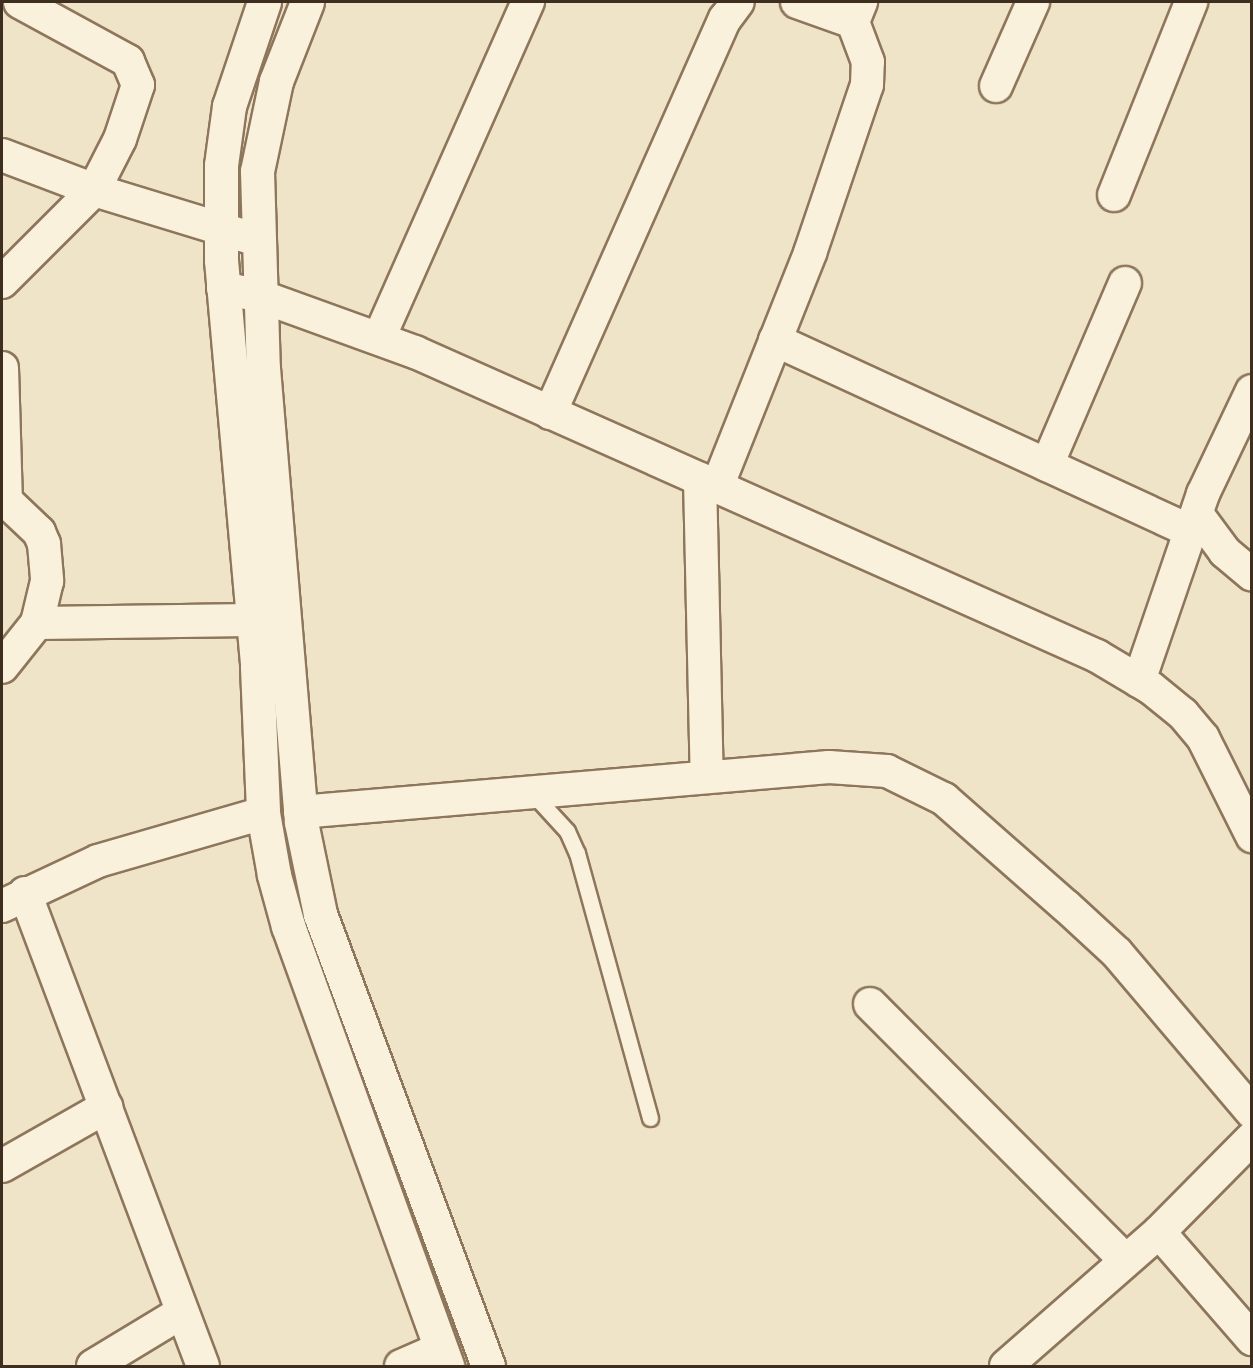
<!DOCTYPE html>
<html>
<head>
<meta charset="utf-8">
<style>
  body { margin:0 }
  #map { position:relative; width:1253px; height:1368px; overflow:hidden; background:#f0e4c8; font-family:"Playfair Display",serif }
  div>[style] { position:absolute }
  .roads { filter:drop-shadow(2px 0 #8d765c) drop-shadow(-2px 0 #8d765c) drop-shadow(0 2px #8d765c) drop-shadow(0 -2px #8d765c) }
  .service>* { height:15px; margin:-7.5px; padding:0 7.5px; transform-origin:7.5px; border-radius:7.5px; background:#faf1dc }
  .minor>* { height:32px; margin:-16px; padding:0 16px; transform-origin:16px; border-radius:16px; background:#faf1dc }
  .secondary>* { height:33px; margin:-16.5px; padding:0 16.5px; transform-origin:16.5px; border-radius:16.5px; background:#faf1dc }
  span { translate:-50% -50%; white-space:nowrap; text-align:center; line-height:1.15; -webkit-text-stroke:6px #f7eed8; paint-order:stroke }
  .frame { position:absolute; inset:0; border:3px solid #3d2e20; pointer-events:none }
</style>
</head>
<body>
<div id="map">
  <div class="roads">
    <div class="service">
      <i style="left:533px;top:794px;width:50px;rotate:47.4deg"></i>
      <i style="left:567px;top:831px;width:24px;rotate:66deg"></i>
      <i style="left:577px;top:853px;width:275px;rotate:74.6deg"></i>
    </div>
    <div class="minor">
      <i style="left:797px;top:2px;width:59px;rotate:19.7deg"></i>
      <i style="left:996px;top:86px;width:92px;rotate:-66.2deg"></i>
      <i style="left:2px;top:155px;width:98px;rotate:20.8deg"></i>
      <i style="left:94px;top:190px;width:171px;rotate:17deg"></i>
      <i style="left:1114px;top:195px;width:208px;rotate:-68.2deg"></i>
      <i style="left:2px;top:282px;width:130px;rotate:-45deg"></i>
      <i style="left:94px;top:190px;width:57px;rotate:-63deg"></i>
      <i style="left:120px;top:139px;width:57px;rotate:-71.6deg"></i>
      <i style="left:138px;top:85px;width:26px;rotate:-113deg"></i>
      <i style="left:128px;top:61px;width:123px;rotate:-151.4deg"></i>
      <i style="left:223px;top:288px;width:38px;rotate:12deg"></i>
      <i style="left:260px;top:296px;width:165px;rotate:19.9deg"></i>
      <i style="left:415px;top:352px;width:747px;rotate:24.02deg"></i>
      <i style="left:1097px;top:656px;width:63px;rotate:30.7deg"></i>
      <i style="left:1151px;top:688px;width:41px;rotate:39.1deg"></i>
      <i style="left:1183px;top:714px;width:31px;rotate:50deg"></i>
      <i style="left:1203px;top:738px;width:110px;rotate:63.4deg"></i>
      <i style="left:379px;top:338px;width:368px;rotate:-66.1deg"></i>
      <i style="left:775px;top:340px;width:459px;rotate:24.7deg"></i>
      <i style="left:2px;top:368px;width:133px;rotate:88.3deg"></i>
      <i style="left:550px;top:413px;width:431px;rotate:-66.1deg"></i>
      <i style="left:725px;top:19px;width:21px;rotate:-53deg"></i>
      <i style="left:1047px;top:465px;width:198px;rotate:-66.8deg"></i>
      <i style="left:700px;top:479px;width:298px;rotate:88.7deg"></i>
      <i style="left:717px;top:487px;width:252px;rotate:-68.3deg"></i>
      <i style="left:810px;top:253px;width:177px;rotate:-71.3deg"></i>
      <i style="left:867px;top:85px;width:23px;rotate:-88deg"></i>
      <i style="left:868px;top:62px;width:43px;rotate:-110.6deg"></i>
      <i style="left:853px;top:22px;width:22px;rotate:-68deg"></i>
      <i style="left:2px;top:497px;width:51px;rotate:43.4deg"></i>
      <i style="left:39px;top:532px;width:13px;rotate:67deg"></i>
      <i style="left:44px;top:544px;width:37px;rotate:85deg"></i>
      <i style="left:47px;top:581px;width:43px;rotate:103.4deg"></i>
      <i style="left:37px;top:623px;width:56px;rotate:128.5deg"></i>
      <i style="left:1197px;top:514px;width:47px;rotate:53.6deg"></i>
      <i style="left:1225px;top:552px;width:35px;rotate:40deg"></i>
      <i style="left:37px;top:623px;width:215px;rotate:-0.8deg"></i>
      <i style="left:1139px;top:681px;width:198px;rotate:-71.1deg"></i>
      <i style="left:1203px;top:494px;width:114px;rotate:-64.6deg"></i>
      <i style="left:300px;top:812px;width:531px;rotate:-4.86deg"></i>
      <i style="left:829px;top:767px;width:58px;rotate:3.9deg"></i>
      <i style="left:887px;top:771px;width:64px;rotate:26.2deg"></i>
      <i style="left:944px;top:799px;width:162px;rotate:41.3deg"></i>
      <i style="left:1066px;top:906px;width:69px;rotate:42.7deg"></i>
      <i style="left:1117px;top:953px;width:209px;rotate:49.7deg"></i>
      <i style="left:25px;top:893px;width:505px;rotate:69.38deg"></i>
      <i style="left:2px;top:906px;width:106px;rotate:-25.1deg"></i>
      <i style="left:98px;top:861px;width:172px;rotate:-16.2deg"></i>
      <i style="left:870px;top:1004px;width:361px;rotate:45.1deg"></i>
      <i style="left:2px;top:1166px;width:120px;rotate:-29.6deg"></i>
      <i style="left:1159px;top:1232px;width:142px;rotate:49deg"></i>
      <i style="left:93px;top:1366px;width:104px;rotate:-31.2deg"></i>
      <i style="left:401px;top:1366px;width:43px;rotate:-23.6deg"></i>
      <i style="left:1006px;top:1366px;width:203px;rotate:-41.2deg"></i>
      <i style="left:1159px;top:1232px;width:132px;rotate:-45.3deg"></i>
    </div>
    <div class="secondary">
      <i style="left:264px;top:2px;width:110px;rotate:108.6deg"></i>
      <i style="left:229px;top:106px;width:60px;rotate:97.7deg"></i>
      <i style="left:221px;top:165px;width:95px;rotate:90deg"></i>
      <i style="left:221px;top:260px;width:409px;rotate:84.9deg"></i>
      <i style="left:257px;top:667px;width:146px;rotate:87.6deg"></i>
      <i style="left:263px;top:813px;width:63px;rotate:79.9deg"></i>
      <i style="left:274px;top:875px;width:53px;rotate:74.6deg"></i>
      <i style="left:288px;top:926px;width:468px;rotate:70.1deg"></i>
      <i style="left:307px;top:2px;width:85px;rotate:111.4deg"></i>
      <i style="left:276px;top:81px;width:92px;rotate:101.9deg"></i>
      <i style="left:257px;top:171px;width:197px;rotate:88.3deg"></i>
      <i style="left:263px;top:368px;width:456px;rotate:85.2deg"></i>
      <i style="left:301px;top:822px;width:94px;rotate:78.3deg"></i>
      <i style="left:320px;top:914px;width:482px;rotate:69.6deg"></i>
    </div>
  </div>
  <div class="frame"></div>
</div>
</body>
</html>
